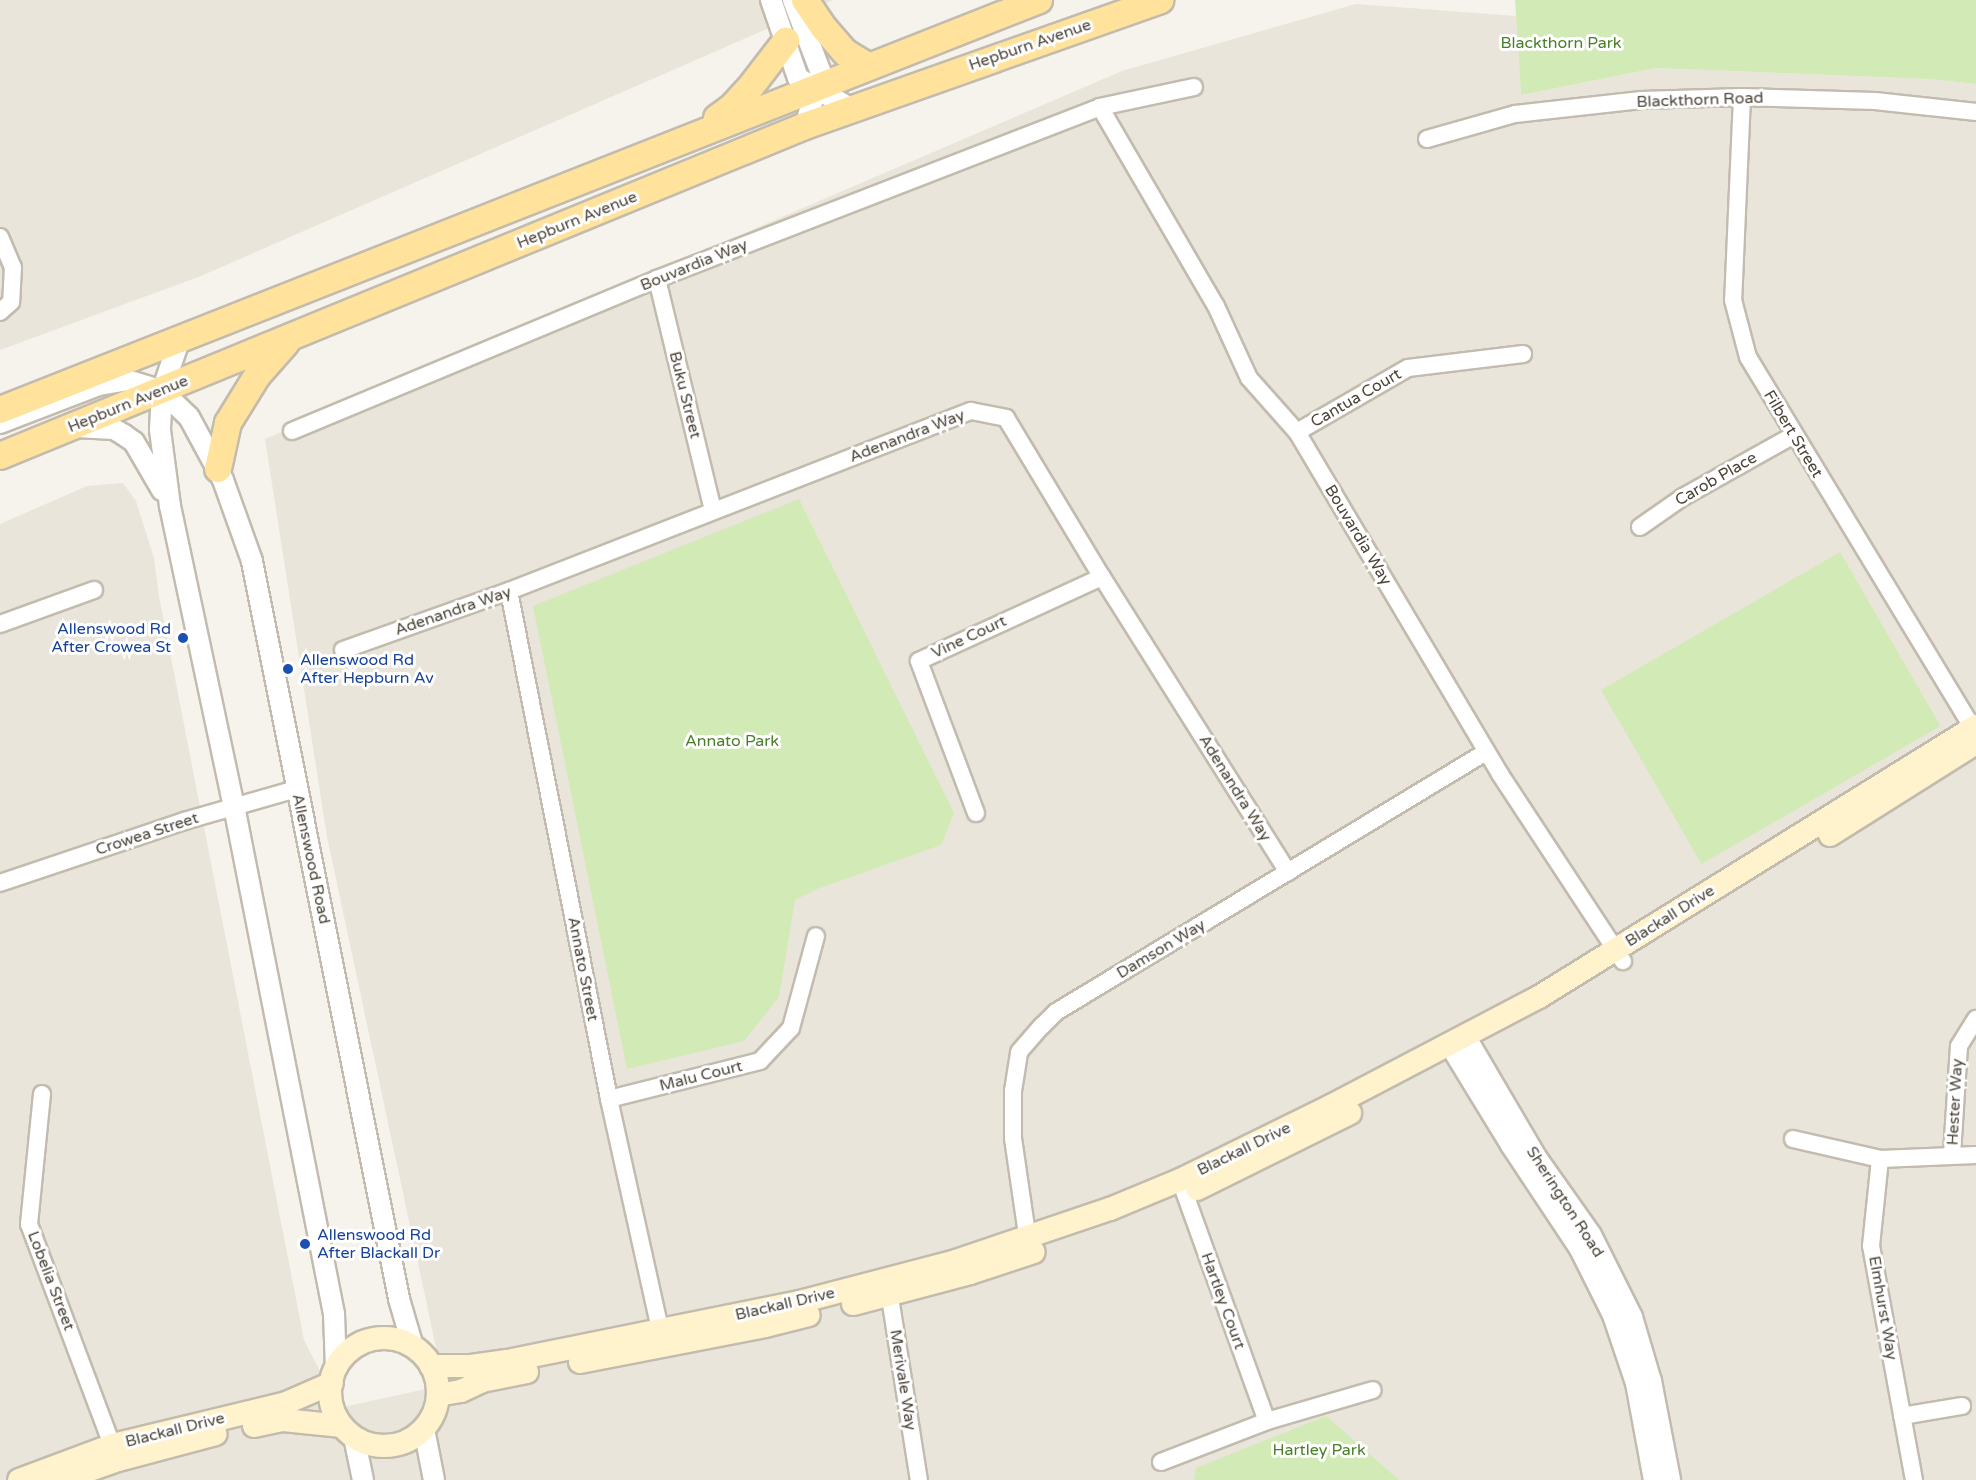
<!DOCTYPE html>
<html>
<head>
<meta charset="utf-8">
<style>
  body { margin:0 }
  #map { position:relative; width:1976px; height:1480px; overflow:hidden; background:#f6f3ec; font-family:"Varela Round",sans-serif }
  div>[style] { position:absolute }
  .residential>* { inset:0; background:#eae5da }
  .green>* { inset:0; background:#d2eab5; transform-origin:0 0 }
  .roads { filter:drop-shadow(2px 0 #c2bbae) drop-shadow(-2px 0 #c2bbae) drop-shadow(0 2px #c2bbae) drop-shadow(0 -2px #c2bbae) }
  .minor>* { height:16px; margin:-8px; padding:0 8px; transform-origin:8px; border-radius:8px; background:#fff }
  .tertiary>* { height:20px; margin:-10px; padding:0 10px; transform-origin:10px; border-radius:10px; background:#fff }
  .secondary>* { height:22px; margin:-11px; padding:0 11px; transform-origin:11px; border-radius:11px; background:#fff3cd }
  .secondary>.ring { margin:-11px; padding:0; box-sizing:content-box; background:none; border:22px solid #fff3cd; border-radius:50% }
  .primary>* { height:26px; margin:-13px; padding:0 13px; transform-origin:13px; border-radius:13px; background:#ffe39c }
  .dots>* { width:16px; height:16px; translate:-50% -50%; box-sizing:border-box; border:3px solid #fff; border-radius:50% }
  span { translate:-50% -50%; white-space:nowrap; text-align:center; line-height:1.15; -webkit-text-stroke:6px #fff; paint-order:stroke }
  .park-label { font-size:16px; color:#4a7f2a }
  .street-label { font-size:16px; color:#4b4439 }
  .transit-label { font-size:16px; color:#164399 }
  .right { translate:-100% -50%; text-align:right }
  .left { translate:0 -50%; text-align:left }
</style>
</head>
<body>
<div id="map">
  <div class="residential">
    <i style="clip-path:polygon(0 0,833px 0,201px 276px,0 350px)"></i>
    <i style="clip-path:polygon(1356px 4px,1516px 16px,1521px 95px,1656px 68px,1929px 79px,1976px 84px,1976px 1480px,0 1480px,0 524px,87px 486px,123px 483px,136px 501px,154px 558px,159px 596px,304px 1340px,339px 1408px,444px 1385px,327px 837px,265px 439px,1122px 71px)"></i>
  </div>
  <div class="green">
    <i style="clip-path:polygon(1515px 0,1976px 0,1976px 84px,1929px 79px,1656px 68px,1521px 95px)"></i>
    <i style="clip-path:polygon(799px 499px,954px 813px,941px 845px,817px 889px,795px 900px,779px 997px,744px 1041px,627px 1069px,533px 606px)"></i>
    <i style="left:1840px;top:552px;width:201px;height:276px;rotate:60deg"></i>
    <i style="clip-path:polygon(1326px 1416px,1399px 1480px,1194px 1480px,1196px 1468px)"></i>
  </div>
  <div class="roads">
    <div class="minor">
      <i style="left:1742px;top:97px;width:203px;rotate:92.5deg"></i>
      <i style="left:1733px;top:300px;width:59px;rotate:75.3deg"></i>
      <i style="left:1748px;top:357px;width:441px;rotate:58.8deg"></i>
      <i style="left:1100px;top:107px;width:96px;rotate:-12deg"></i>
      <i style="left:1427px;top:139px;width:91px;rotate:-15.9deg"></i>
      <i style="left:1515px;top:114px;width:127px;rotate:-6.3deg"></i>
      <i style="left:1641px;top:100px;width:101px;rotate:-1.7deg"></i>
      <i style="left:1742px;top:97px;width:133px;rotate:1.7deg"></i>
      <i style="left:1875px;top:101px;width:102px;rotate:6.2deg"></i>
      <i style="left:0;top:237px;width:33px;rotate:67deg"></i>
      <i style="left:13px;top:267px;width:35px;rotate:93deg"></i>
      <i style="left:11px;top:302px;width:15px;rotate:138deg"></i>
      <i style="left:657px;top:279px;width:238px;rotate:76.4deg"></i>
      <i style="left:292px;top:431px;width:395px;rotate:-22.6deg"></i>
      <i style="left:657px;top:279px;width:475px;rotate:-21.2deg"></i>
      <i style="left:1100px;top:107px;width:230px;rotate:59.8deg"></i>
      <i style="left:1216px;top:306px;width:79px;rotate:65.4deg"></i>
      <i style="left:1249px;top:378px;width:72px;rotate:48.4deg"></i>
      <i style="left:1297px;top:432px;width:398px;rotate:59.3deg"></i>
      <i style="left:1500px;top:774px;width:224px;rotate:56.7deg"></i>
      <i style="left:1297px;top:432px;width:128px;rotate:-30deg"></i>
      <i style="left:1408px;top:368px;width:116px;rotate:-6.9deg"></i>
      <i style="left:1640px;top:527px;width:52px;rotate:-34.9deg"></i>
      <i style="left:1683px;top:497px;width:127px;rotate:-29.2deg"></i>
      <i style="left:509px;top:591px;width:518px;rotate:78.86deg"></i>
      <i style="left:609px;top:1099px;width:246px;rotate:77.5deg"></i>
      <i style="left:0;top:624px;width:100px;rotate:-19.9deg"></i>
      <i style="left:343px;top:650px;width:176px;rotate:-19.6deg"></i>
      <i style="left:509px;top:591px;width:496px;rotate:-21.3deg"></i>
      <i style="left:971px;top:411px;width:36px;rotate:11deg"></i>
      <i style="left:1006px;top:418px;width:186px;rotate:58.9deg"></i>
      <i style="left:1102px;top:577px;width:349px;rotate:57.8deg"></i>
      <i style="left:976px;top:813px;width:162px;rotate:-110.6deg"></i>
      <i style="left:919px;top:661px;width:201px;rotate:-24.7deg"></i>
      <i style="left:0;top:883px;width:194px;rotate:-18.6deg"></i>
      <i style="left:184px;top:821px;width:116px;rotate:-15.9deg"></i>
      <i style="left:42px;top:1094px;width:131px;rotate:95.7deg"></i>
      <i style="left:29px;top:1224px;width:247px;rotate:69.4deg"></i>
      <i style="left:609px;top:1099px;width:156px;rotate:-14.1deg"></i>
      <i style="left:760px;top:1061px;width:45px;rotate:-46.8deg"></i>
      <i style="left:791px;top:1028px;width:95px;rotate:-74.8deg"></i>
      <i style="left:1793px;top:1139px;width:89px;rotate:12.9deg"></i>
      <i style="left:1952px;top:1154px;width:108px;rotate:-86.3deg"></i>
      <i style="left:1959px;top:1046px;width:32px;rotate:-58deg"></i>
      <i style="left:1180px;top:1180px;width:256px;rotate:70.2deg"></i>
      <i style="left:1029px;top:1248px;width:111px;rotate:-98.3deg"></i>
      <i style="left:1013px;top:1138px;width:47px;rotate:-90deg"></i>
      <i style="left:1013px;top:1091px;width:39px;rotate:-81deg"></i>
      <i style="left:1019px;top:1052px;width:35px;rotate:-49deg"></i>
      <i style="left:1042px;top:1026px;width:20px;rotate:-45deg"></i>
      <i style="left:1056px;top:1012px;width:502px;rotate:-31.16deg"></i>
      <i style="left:888px;top:1285px;width:197px;rotate:81deg"></i>
      <i style="left:1902px;top:1416px;width:61px;rotate:-9.5deg"></i>
      <i style="left:1161px;top:1462px;width:114px;rotate:-21.1deg"></i>
      <i style="left:1267px;top:1421px;width:110px;rotate:-16.3deg"></i>
      <i style="left:1914px;top:1480px;width:238px;rotate:-100.4deg"></i>
      <i style="left:1871px;top:1246px;width:87px;rotate:-84.1deg"></i>
      <i style="left:1880px;top:1159px;width:96px;rotate:-2.4deg"></i>
    </div>
    <div class="tertiary">
      <i style="left:771px;top:0;width:83px;rotate:70.9deg"></i>
      <i style="left:798px;top:78px;width:60px;rotate:30deg"></i>
      <i style="left:793px;top:0;width:78px;rotate:69deg"></i>
      <i style="left:821px;top:73px;width:55px;rotate:106.8deg"></i>
      <i style="left:179px;top:341px;width:53px;rotate:108.8deg"></i>
      <i style="left:162px;top:391px;width:39px;rotate:93deg"></i>
      <i style="left:160px;top:430px;width:77px;rotate:82.5deg"></i>
      <i style="left:170px;top:506px;width:307px;rotate:78deg"></i>
      <i style="left:234px;top:806px;width:518px;rotate:78.86deg"></i>
      <i style="left:334px;top:1314px;width:54px;rotate:87.9deg"></i>
      <i style="left:0;top:423px;width:106px;rotate:-21deg"></i>
      <i style="left:99px;top:385px;width:28px;rotate:-10deg"></i>
      <i style="left:127px;top:380px;width:37px;rotate:17deg"></i>
      <i style="left:162px;top:391px;width:37px;rotate:44deg"></i>
      <i style="left:189px;top:417px;width:72px;rotate:61.6deg"></i>
      <i style="left:223px;top:480px;width:86px;rotate:70.3deg"></i>
      <i style="left:252px;top:561px;width:752px;rotate:78.73deg"></i>
      <i style="left:399px;top:1299px;width:50px;rotate:73.7deg"></i>
      <i style="left:76px;top:427px;width:38px;rotate:3deg"></i>
      <i style="left:114px;top:429px;width:12px;rotate:31deg"></i>
      <i style="left:124px;top:435px;width:12px;rotate:35deg"></i>
      <i style="left:134px;top:442px;width:56px;rotate:59.7deg"></i>
      <i style="left:1465px;top:1036px;width:140px;rotate:59.6deg"></i>
      <i style="left:1536px;top:1157px;width:95px;rotate:54.8deg"></i>
      <i style="left:1591px;top:1235px;width:92px;rotate:63.4deg"></i>
      <i style="left:1632px;top:1317px;width:67px;rotate:73.5deg"></i>
      <i style="left:1651px;top:1381px;width:101px;rotate:79.1deg"></i>
      <i style="left:1450px;top:1045px;width:117px;rotate:58.6deg"></i>
      <i style="left:1511px;top:1145px;width:125px;rotate:56.4deg"></i>
      <i style="left:1580px;top:1249px;width:74px;rotate:63.4deg"></i>
      <i style="left:1613px;top:1315px;width:72px;rotate:71.3deg"></i>
      <i style="left:1636px;top:1383px;width:99px;rotate:79.5deg"></i>
      <i style="left:424px;top:1429px;width:52px;rotate:78.9deg"></i>
      <i style="left:354px;top:1437px;width:44px;rotate:78.2deg"></i>
    </div>
    <div class="secondary">
      <i style="left:1830px;top:835px;width:173px;rotate:-32.2deg"></i>
      <i style="left:1197px;top:1189px;width:171px;rotate:-26.4deg"></i>
      <i style="left:853px;top:1304px;width:121px;rotate:-14.8deg"></i>
      <i style="left:970px;top:1273px;width:67px;rotate:-18.2deg"></i>
      <i class="ring" style="left:330px;top:1338px;width:86px;height:86px"></i>
      <i style="left:580px;top:1362px;width:188px;rotate:-11deg"></i>
      <i style="left:765px;top:1326px;width:45px;rotate:-14deg"></i>
      <i style="left:431px;top:1366px;width:40px"></i>
      <i style="left:471px;top:1366px;width:36px;rotate:-8deg"></i>
      <i style="left:507px;top:1361px;width:298px;rotate:-11.4deg"></i>
      <i style="left:799px;top:1302px;width:159px;rotate:-14.6deg"></i>
      <i style="left:953px;top:1262px;width:166px;rotate:-18.7deg"></i>
      <i style="left:1110px;top:1209px;width:76px;rotate:-22.5deg"></i>
      <i style="left:1180px;top:1180px;width:168px;rotate:-26.1deg"></i>
      <i style="left:1331px;top:1106px;width:235px;rotate:-27.7deg"></i>
      <i style="left:1539px;top:997px;width:514px;rotate:-31.8deg"></i>
      <i style="left:438px;top:1395px;width:23px;rotate:-10deg"></i>
      <i style="left:461px;top:1391px;width:23px;rotate:-25deg"></i>
      <i style="left:482px;top:1381px;width:46px;rotate:-11.3deg"></i>
      <i style="left:254px;top:1426px;width:30px;rotate:-12deg"></i>
      <i style="left:283px;top:1420px;width:59px;rotate:5.8deg"></i>
      <i style="left:19px;top:1480px;width:100px;rotate:-20.4deg"></i>
      <i style="left:113px;top:1445px;width:178px;rotate:-13.6deg"></i>
      <i style="left:286px;top:1403px;width:50px;rotate:-23.5deg"></i>
      <i style="left:62px;top:1480px;width:59px;rotate:-19.7deg"></i>
      <i style="left:118px;top:1460px;width:101px;rotate:-14.9deg"></i>
    </div>
    <div class="primary">
      <i style="left:805px;top:0;width:34px;rotate:56deg"></i>
      <i style="left:824px;top:28px;width:33px;rotate:49deg"></i>
      <i style="left:846px;top:53px;width:26px;rotate:31deg"></i>
      <i style="left:717px;top:118px;width:17px;rotate:-36deg"></i>
      <i style="left:731px;top:108px;width:26px;rotate:-47deg"></i>
      <i style="left:749px;top:89px;width:61px;rotate:-52.4deg"></i>
      <i style="left:0;top:410px;width:1117px;rotate:-21.53deg"></i>
      <i style="left:0;top:456px;width:870px;rotate:-22.29deg"></i>
      <i style="left:805px;top:126px;width:377px;rotate:-19.5deg"></i>
      <i style="left:218px;top:469px;width:47px;rotate:-77.7deg"></i>
      <i style="left:228px;top:423px;width:55px;rotate:-58.3deg"></i>
      <i style="left:257px;top:376px;width:44px;rotate:-48.7deg"></i>
    </div>
  </div>
  <div class="dots">
    <i style="left:183px;top:638px;background:#1a4fb4"></i>
    <i style="left:288px;top:669px;background:#1a4fb4"></i>
    <i style="left:305px;top:1244px;background:#1a4fb4"></i>
  </div>
  <div class="park-label">
    <span style="left:1561px;top:43px">Blackthorn Park</span>
    <span style="left:732px;top:741px">Annato Park</span>
    <span style="left:1319px;top:1450px">Hartley Park</span>
  </div>
  <div class="street-label">
    <span style="left:1030px;top:45px;rotate:-19deg">Hepburn Avenue</span>
    <span style="left:1700px;top:100px;rotate:-2deg">Blackthorn Road</span>
    <span style="left:577px;top:220px;rotate:-22deg">Hepburn Avenue</span>
    <span style="left:694px;top:265px;rotate:-22deg">Bouvardia Way</span>
    <span style="left:685px;top:395px;rotate:76deg">Buku Street</span>
    <span style="left:1356px;top:398px;rotate:-30deg">Cantua Court</span>
    <span style="left:128px;top:404px;rotate:-22deg">Hepburn Avenue</span>
    <span style="left:1793px;top:434px;rotate:59deg">Filbert Street</span>
    <span style="left:907px;top:436px;rotate:-21deg">Adenandra Way</span>
    <span style="left:1716px;top:479px;rotate:-30deg">Carob Place</span>
    <span style="left:1358px;top:535px;rotate:59deg">Bouvardia Way</span>
    <span style="left:453px;top:611px;rotate:-19deg">Adenandra Way</span>
    <span style="left:969px;top:637px;rotate:-25deg">Vine Court</span>
    <span style="left:1235px;top:788px;rotate:58deg">Adenandra Way</span>
    <span style="left:147px;top:834px;rotate:-18deg">Crowea Street</span>
    <span style="left:311px;top:859px;rotate:78deg">Allenswood Road</span>
    <span style="left:1670px;top:916px;rotate:-32deg">Blackall Drive</span>
    <span style="left:1161px;top:949px;rotate:-31deg">Damson Way</span>
    <span style="left:583px;top:969px;rotate:79deg">Annato Street</span>
    <span style="left:701px;top:1076px;rotate:-14deg">Malu Court</span>
    <span style="left:1955px;top:1102px;rotate:-87deg">Hester Way</span>
    <span style="left:1244px;top:1149px;rotate:-26deg">Blackall Drive</span>
    <span style="left:1565px;top:1202px;rotate:57deg">Sherington Road</span>
    <span style="left:51px;top:1281px;rotate:69deg">Lobelia Street</span>
    <span style="left:1223px;top:1301px;rotate:70deg">Hartley Court</span>
    <span style="left:785px;top:1304px;rotate:-13deg">Blackall Drive</span>
    <span style="left:1883px;top:1308px;rotate:80deg">Elmhurst Way</span>
    <span style="left:903px;top:1380px;rotate:81deg">Merivale Way</span>
    <span style="left:175px;top:1430px;rotate:-14deg">Blackall Drive</span>
  </div>
  <div class="transit-label">
    <span class="right" style="left:171px;top:638px">Allenswood Rd<br>After Crowea St</span>
    <span class="left" style="left:300px;top:669px">Allenswood Rd<br>After Hepburn Av</span>
    <span class="left" style="left:317px;top:1244px">Allenswood Rd<br>After Blackall Dr</span>
  </div>
</div>
</body>
</html>
